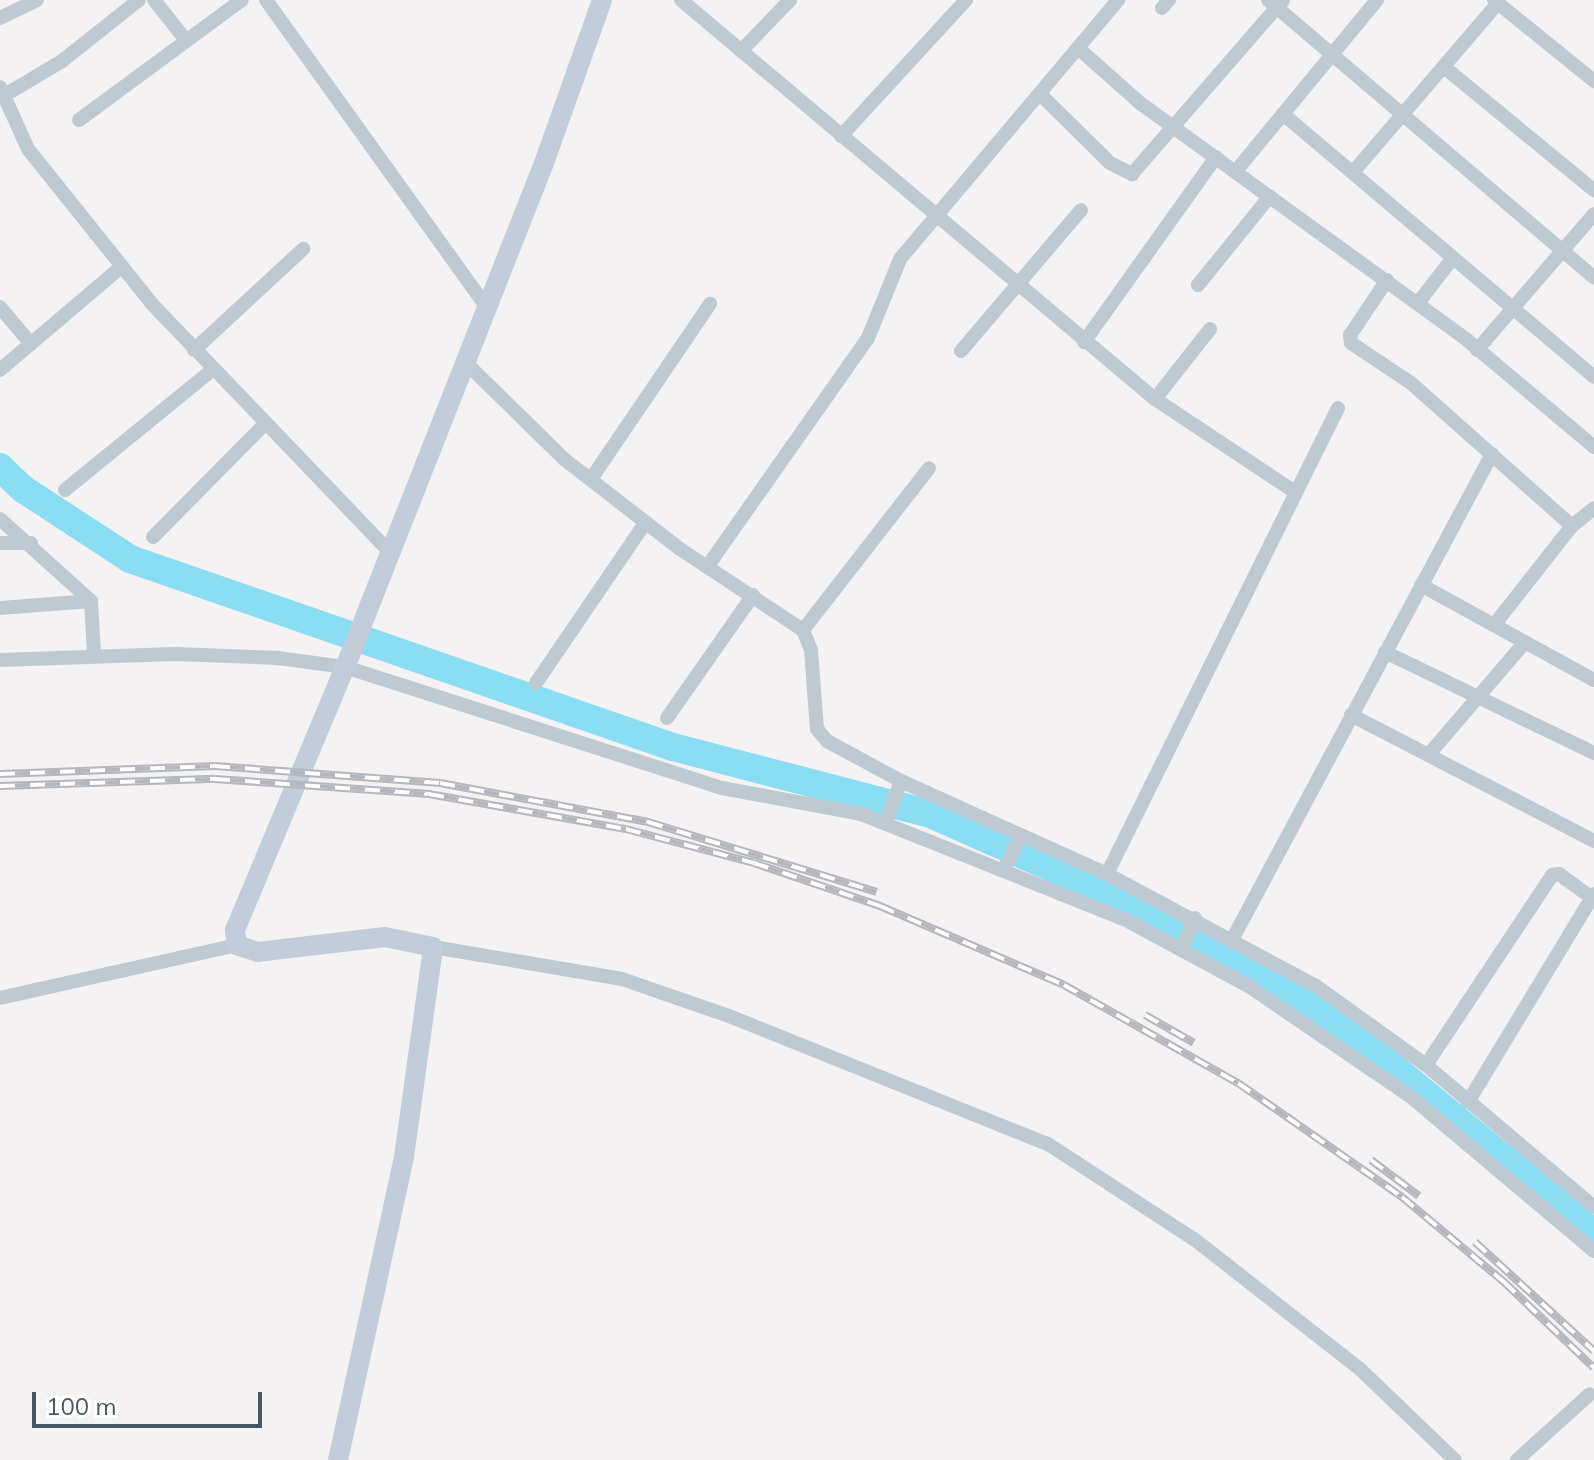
<!DOCTYPE html>
<html>
<head>
<meta charset="utf-8">
<style>
  body { margin:0 }
  #map { position:relative; width:1594px; height:1460px; overflow:hidden; background:#f4f2f2; font-family:Mulish,sans-serif }
  div>[style] { position:absolute }
  .river>* { height:28px; margin:-14px; padding:0 14px; transform-origin:14px; border-radius:14px; background:#8addf2 }
  .street>* { height:14px; margin:-7px; padding:0 7px; transform-origin:7px; border-radius:7px; background:#bfc9d2 }
  .secondary>* { height:20px; margin:-10px; padding:0 10px; transform-origin:10px; border-radius:10px; background:#c2cdd9 }
  .rail>* { height:8px; margin-top:-4px; transform-origin:0; background:repeating-linear-gradient(90deg,#fff 0 15px,#b4b7bd 0 30px); box-sizing:border-box; border-block:2px solid #b4b7bd }
  span { translate:-50% -50%; white-space:nowrap; text-align:center; line-height:1.15; -webkit-text-stroke:6px #fff; paint-order:stroke }
  .scale { position:absolute; left:32px; top:1392px; width:230px; height:36px; box-sizing:border-box; border:4px solid #485661; border-top:0; padding-left:10px; font-size:24px; line-height:28px; white-space:nowrap; color:#485661; -webkit-text-stroke:6px #fff; paint-order:stroke }
</style>
</head>
<body>
<div id="map">
  <div class="river">
    <i style="left:0;top:467px;width:32px;rotate:44deg"></i>
    <i style="left:23px;top:489px;width:128px;rotate:33.2deg"></i>
    <i style="left:130px;top:559px;width:575px;rotate:19.1deg"></i>
    <i style="left:673px;top:747px;width:266px;rotate:14.6deg"></i>
    <i style="left:930px;top:814px;width:215px;rotate:23.8deg"></i>
    <i style="left:1127px;top:901px;width:166px;rotate:29.2deg"></i>
    <i style="left:1272px;top:982px;width:115px;rotate:33.7deg"></i>
    <i style="left:1368px;top:1046px;width:293px;rotate:39.6deg"></i>
  </div>
  <div class="street">
    <i style="left:154px;top:0;width:50px;rotate:51.5deg"></i>
    <i style="left:266px;top:0;width:378px;rotate:54.3deg"></i>
    <i style="left:681px;top:0;width:620px;rotate:40.09deg"></i>
    <i style="left:1155px;top:399px;width:168px;rotate:33.6deg"></i>
    <i style="left:1268px;top:0;width:428px;rotate:40.4deg"></i>
    <i style="left:1494px;top:0;width:129px;rotate:39deg"></i>
    <i style="left:1162px;top:8px;width:11px;rotate:-49deg"></i>
    <i style="left:0;top:18px;width:41px;rotate:-25.9deg"></i>
    <i style="left:1078px;top:48px;width:83px;rotate:41.6deg"></i>
    <i style="left:1140px;top:103px;width:404px;rotate:35.9deg"></i>
    <i style="left:1467px;top:340px;width:166px;rotate:40.1deg"></i>
    <i style="left:741px;top:51px;width:71px;rotate:-46.1deg"></i>
    <i style="left:1444px;top:67px;width:194px;rotate:39.4deg"></i>
    <i style="left:0;top:87px;width:68px;rotate:65.7deg"></i>
    <i style="left:28px;top:149px;width:198px;rotate:51.3deg"></i>
    <i style="left:152px;top:304px;width:344px;rotate:46.2deg"></i>
    <i style="left:1040px;top:94px;width:98px;rotate:44.6deg"></i>
    <i style="left:1110px;top:163px;width:25px;rotate:27deg"></i>
    <i style="left:1132px;top:174px;width:230px;rotate:-49deg"></i>
    <i style="left:0;top:98px;width:72px;rotate:-30.8deg"></i>
    <i style="left:62px;top:61px;width:98px;rotate:-38.4deg"></i>
    <i style="left:1283px;top:114px;width:407px;rotate:40.2deg"></i>
    <i style="left:79px;top:120px;width:202px;rotate:-36.4deg"></i>
    <i style="left:841px;top:136px;width:185px;rotate:-47.4deg"></i>
    <i style="left:1236px;top:171px;width:222px;rotate:-50.5deg"></i>
    <i style="left:1354px;top:171px;width:221px;rotate:-49.4deg"></i>
    <i style="left:1387px;top:280px;width:66px;rotate:123.9deg"></i>
    <i style="left:1350px;top:335px;width:8px;rotate:83deg"></i>
    <i style="left:1351px;top:343px;width:72px;rotate:33.7deg"></i>
    <i style="left:1411px;top:383px;width:215px;rotate:41.6deg"></i>
    <i style="left:1198px;top:285px;width:114px;rotate:-51deg"></i>
    <i style="left:1418px;top:303px;width:56px;rotate:-52.3deg"></i>
    <i style="left:0;top:307px;width:48px;rotate:50deg"></i>
    <i style="left:1084px;top:342px;width:227px;rotate:-54.5deg"></i>
    <i style="left:194px;top:350px;width:149px;rotate:-42.8deg"></i>
    <i style="left:1477px;top:350px;width:179px;rotate:-49.3deg"></i>
    <i style="left:961px;top:351px;width:185px;rotate:-49.6deg"></i>
    <i style="left:465px;top:362px;width:139px;rotate:44.4deg"></i>
    <i style="left:564px;top:459px;width:147px;rotate:37.8deg"></i>
    <i style="left:680px;top:549px;width:147px;rotate:33.4deg"></i>
    <i style="left:803px;top:630px;width:22px;rotate:68deg"></i>
    <i style="left:811px;top:650px;width:79px;rotate:85.7deg"></i>
    <i style="left:817px;top:729px;width:16px;rotate:50deg"></i>
    <i style="left:827px;top:741px;width:84px;rotate:28.4deg"></i>
    <i style="left:901px;top:781px;width:226px;rotate:24.3deg"></i>
    <i style="left:1107px;top:874px;width:237px;rotate:28.2deg"></i>
    <i style="left:1316px;top:986px;width:135px;rotate:35.7deg"></i>
    <i style="left:1426px;top:1065px;width:220px;rotate:40.2deg"></i>
    <i style="left:0;top:370px;width:160px;rotate:-40.4deg"></i>
    <i style="left:1155px;top:399px;width:89px;rotate:-51.8deg"></i>
    <i style="left:591px;top:479px;width:212px;rotate:-55.8deg"></i>
    <i style="left:65px;top:490px;width:190px;rotate:-39.2deg"></i>
    <i style="left:0;top:519px;width:122px;rotate:42deg"></i>
    <i style="left:91px;top:601px;width:53px;rotate:86.8deg"></i>
    <i style="left:153px;top:537px;width:158px;rotate:-45.3deg"></i>
    <i style="left:0;top:543px;width:31px"></i>
    <i style="left:707px;top:567px;width:280px;rotate:-54.9deg"></i>
    <i style="left:868px;top:338px;width:85px;rotate:-67.9deg"></i>
    <i style="left:900px;top:259px;width:339px;rotate:-49.9deg"></i>
    <i style="left:1421px;top:585px;width:197px;rotate:28.8deg"></i>
    <i style="left:0;top:608px;width:91px;rotate:-4.4deg"></i>
    <i style="left:1494px;top:625px;width:126px;rotate:-51.8deg"></i>
    <i style="left:1572px;top:526px;width:28px;rotate:-39deg"></i>
    <i style="left:803px;top:630px;width:205px;rotate:-52.1deg"></i>
    <i style="left:1385px;top:652px;width:232px;rotate:25.8deg"></i>
    <i style="left:0;top:660px;width:175px;rotate:-2deg"></i>
    <i style="left:175px;top:654px;width:103px;rotate:2.2deg"></i>
    <i style="left:278px;top:658px;width:68px;rotate:7.7deg"></i>
    <i style="left:345px;top:667px;width:396px;rotate:17.8deg"></i>
    <i style="left:722px;top:788px;width:141px;rotate:10.6deg"></i>
    <i style="left:861px;top:814px;width:288px;rotate:21.8deg"></i>
    <i style="left:1128px;top:921px;width:139px;rotate:28.4deg"></i>
    <i style="left:1250px;top:987px;width:195px;rotate:34.3deg"></i>
    <i style="left:1411px;top:1097px;width:239px;rotate:40.1deg"></i>
    <i style="left:536px;top:683px;width:195px;rotate:-55.7deg"></i>
    <i style="left:1351px;top:715px;width:274px;rotate:27.4deg"></i>
    <i style="left:667px;top:718px;width:150px;rotate:-55deg"></i>
    <i style="left:1430px;top:753px;width:146px;rotate:-49.4deg"></i>
    <i style="left:885px;top:823px;width:45px;rotate:-69.1deg"></i>
    <i style="left:1004px;top:869px;width:38px;rotate:-63deg"></i>
    <i style="left:1107px;top:874px;width:520px;rotate:-63.63deg"></i>
    <i style="left:1233px;top:938px;width:549px;rotate:-61.85deg"></i>
    <i style="left:433px;top:947px;width:192px;rotate:9.6deg"></i>
    <i style="left:622px;top:979px;width:113px;rotate:19.1deg"></i>
    <i style="left:729px;top:1016px;width:344px;rotate:21.9deg"></i>
    <i style="left:1048px;top:1144px;width:174px;rotate:33.1deg"></i>
    <i style="left:1194px;top:1239px;width:212px;rotate:38.1deg"></i>
    <i style="left:1361px;top:1370px;width:130px;rotate:43.8deg"></i>
    <i style="left:1181px;top:949px;width:34px;rotate:-66deg"></i>
    <i style="left:0;top:998px;width:243px;rotate:-12.6deg"></i>
    <i style="left:1426px;top:1065px;width:228px;rotate:-56.4deg"></i>
    <i style="left:1552px;top:875px;width:7px;rotate:-8deg"></i>
    <i style="left:1559px;top:874px;width:41px;rotate:36deg"></i>
    <i style="left:1468px;top:1102px;width:243px;rotate:-58.8deg"></i>
    <i style="left:1517px;top:1460px;width:98px;rotate:-42.1deg"></i>
  </div>
  <div class="secondary">
    <i style="left:338px;top:1460px;width:310px;rotate:-77.7deg"></i>
    <i style="left:404px;top:1157px;width:212px;rotate:-82.1deg"></i>
    <i style="left:433px;top:947px;width:49px;rotate:-168.2deg"></i>
    <i style="left:385px;top:937px;width:128px;rotate:173.3deg"></i>
    <i style="left:258px;top:952px;width:22px;rotate:-162deg"></i>
    <i style="left:237px;top:945px;width:15px;rotate:-98deg"></i>
    <i style="left:235px;top:930px;width:298px;rotate:-67.3deg"></i>
    <i style="left:350px;top:655px;width:529px;rotate:-68.48deg"></i>
    <i style="left:544px;top:163px;width:173px;rotate:-70.4deg"></i>
  </div>
  <div class="rail">
    <i style="left:0;top:774px;width:215px;rotate:-2.1deg"></i>
    <i style="left:215px;top:766px;width:226px;rotate:4.3deg"></i>
    <i style="left:440px;top:783px;width:212px;rotate:10.6deg"></i>
    <i style="left:648px;top:822px;width:239px;rotate:17deg"></i>
    <i style="left:0;top:786px;width:215px;rotate:-1.9deg"></i>
    <i style="left:215px;top:779px;width:215px;rotate:4deg"></i>
    <i style="left:429px;top:794px;width:200px;rotate:10.1deg"></i>
    <i style="left:626px;top:829px;width:132px;rotate:14.9deg"></i>
    <i style="left:754px;top:863px;width:133px;rotate:18.8deg"></i>
    <i style="left:880px;top:906px;width:200px;rotate:23.2deg"></i>
    <i style="left:1064px;top:985px;width:200px;rotate:29.4deg"></i>
    <i style="left:1238px;top:1083px;width:200px;rotate:34.8deg"></i>
    <i style="left:1402px;top:1197px;width:133px;rotate:39.8deg"></i>
    <i style="left:1504px;top:1282px;width:124px;rotate:43.7deg"></i>
    <i style="left:1145px;top:1015px;width:56px;rotate:29.7deg"></i>
    <i style="left:1371px;top:1160px;width:60px;rotate:36.9deg"></i>
    <i style="left:1475px;top:1242px;width:161px;rotate:42.5deg"></i>
  </div>
  <div class="scale">100 m</div>
</div>
</body>
</html>
